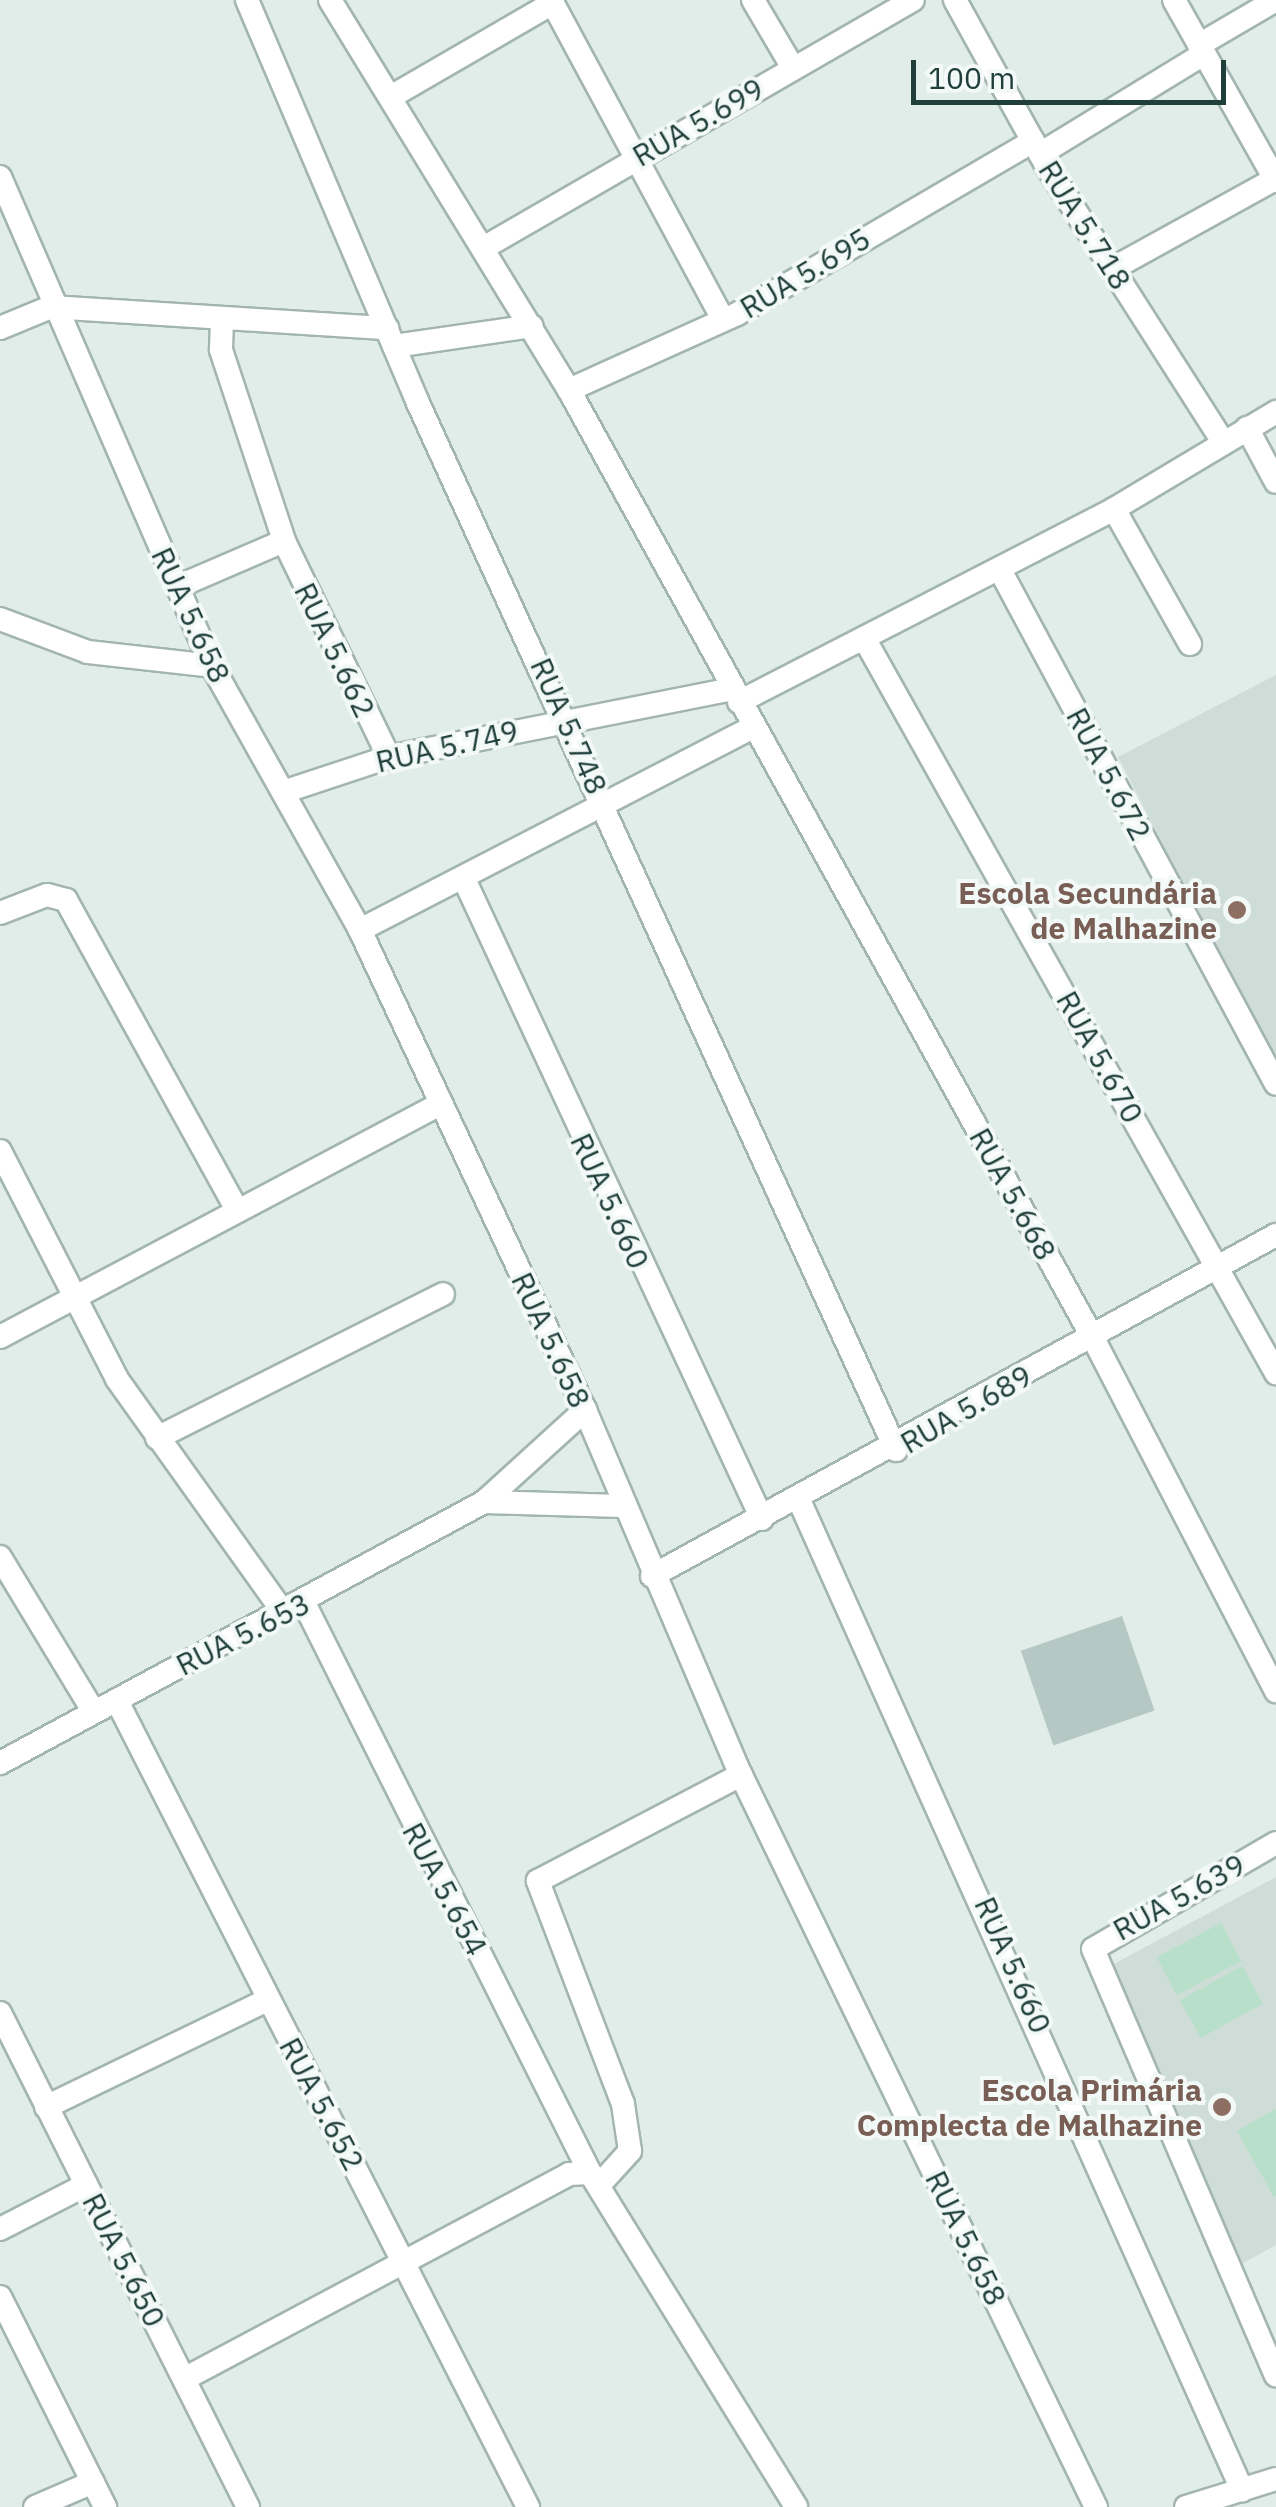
<!DOCTYPE html>
<html>
<head>
<meta charset="utf-8">
<style>
  body { margin:0 }
  #map { position:relative; width:1276px; height:2507px; overflow:hidden; background:#e1ede9; font-family:"IBM Plex Sans",sans-serif }
  div>[style] { position:absolute }
  .built>* { inset:0; background:#cfddd8 }
  .green>* { inset:0; background:#b8dfc9; transform-origin:0 0 }
  .building>* { inset:0; background:#b6c8c3; transform-origin:0 0 }
  .roads { filter:drop-shadow(2px 0 #a3b5b1) drop-shadow(-2px 0 #a3b5b1) drop-shadow(0 2px #a3b5b1) drop-shadow(0 -2px #a3b5b1) }
  .minor>* { height:22px; margin:-11px; padding:0 11px; transform-origin:11px; border-radius:11px; background:#fff }
  .dots>* { width:28px; height:28px; translate:-50% -50%; box-sizing:border-box; border:5px solid #f2f9f6; border-radius:50% }
  span { translate:-50% -50%; white-space:nowrap; text-align:center; line-height:1.15; -webkit-text-stroke:8px #f2f9f6; paint-order:stroke }
  .street-label { font-size:30px; color:#203f3b }
  .education-label { font-size:30px; color:#785e54; font-weight:700 }
  .right { translate:-100% -50%; text-align:right }
  .scale { position:absolute; left:911px; top:60px; width:315px; height:45px; box-sizing:border-box; border:5px solid #203f3b; border-top:0; padding-left:12px; font-size:30px; line-height:35px; white-space:nowrap; color:#203f3b; -webkit-text-stroke:8px #f2f9f6; paint-order:stroke }
</style>
</head>
<body>
<div id="map">
  <div class="built">
    <i style="clip-path:polygon(1276px 675px,1276px 1063px,1118px 757px)"></i>
    <i style="clip-path:polygon(1276px 1877px,1276px 2245px,1238px 2266px,1106px 1968px)"></i>
  </div>
  <div class="green">
    <i style="left:1221px;top:1923px;width:43px;height:73px;rotate:62deg"></i>
    <i style="left:1242px;top:1966px;width:43px;height:71px;rotate:61deg"></i>
    <i style="clip-path:polygon(1276px 2109px,1276px 2196px,1274px 2197px,1237px 2131px)"></i>
  </div>
  <div class="building">
    <i style="left:1122px;top:1616px;width:100px;height:107px;rotate:71deg"></i>
  </div>
  <div class="roads">
    <div class="minor">
      <i style="left:247px;top:0;width:438px;rotate:67deg"></i>
      <i style="left:418px;top:403px;width:1151px;rotate:65.46deg"></i>
      <i style="left:330px;top:0;width:457px;rotate:58.5deg"></i>
      <i style="left:569px;top:390px;width:1083px;rotate:61.07deg"></i>
      <i style="left:1093px;top:1338px;width:398px;rotate:62.6deg"></i>
      <i style="left:551px;top:0;width:363px;rotate:61.7deg"></i>
      <i style="left:753px;top:0;width:79px;rotate:59.5deg"></i>
      <i style="left:955px;top:0;width:188px;rotate:61.1deg"></i>
      <i style="left:1046px;top:165px;width:330px;rotate:57.4deg"></i>
      <i style="left:1174px;top:0;width:208px;rotate:60.6deg"></i>
      <i style="left:1199px;top:45px;width:89px;rotate:-30.3deg"></i>
      <i style="left:394px;top:95px;width:184px;rotate:-30.1deg"></i>
      <i style="left:1040px;top:154px;width:192px;rotate:-31.4deg"></i>
      <i style="left:0;top:177px;width:533px;rotate:66.56deg"></i>
      <i style="left:212px;top:666px;width:303px;rotate:60.7deg"></i>
      <i style="left:360px;top:930px;width:530px;rotate:64.89deg"></i>
      <i style="left:585px;top:1410px;width:397px;rotate:66.9deg"></i>
      <i style="left:741px;top:1775px;width:814px;rotate:64.13deg"></i>
      <i style="left:485px;top:247px;width:494px;rotate:-30deg"></i>
      <i style="left:1112px;top:269px;width:186px;rotate:-28.9deg"></i>
      <i style="left:222px;top:320px;width:30px;rotate:92deg"></i>
      <i style="left:221px;top:350px;width:201px;rotate:71.7deg"></i>
      <i style="left:284px;top:541px;width:240px;rotate:64.1deg"></i>
      <i style="left:0;top:328px;width:55px;rotate:-22.4deg"></i>
      <i style="left:51px;top:307px;width:337px;rotate:3.6deg"></i>
      <i style="left:394px;top:346px;width:139px;rotate:-8.2deg"></i>
      <i style="left:569px;top:390px;width:184px;rotate:-24.3deg"></i>
      <i style="left:737px;top:314px;width:343px;rotate:-30.3deg"></i>
      <i style="left:1247px;top:428px;width:61px;rotate:61.8deg"></i>
      <i style="left:1114px;top:509px;width:155px;rotate:60.6deg"></i>
      <i style="left:1000px;top:570px;width:583px;rotate:61.77deg"></i>
      <i style="left:177px;top:587px;width:116px;rotate:-23.3deg"></i>
      <i style="left:0;top:619px;width:94px;rotate:20.6deg"></i>
      <i style="left:88px;top:652px;width:125px;rotate:6.4deg"></i>
      <i style="left:864px;top:638px;width:843px;rotate:60.73deg"></i>
      <i style="left:739px;top:702px;width:422px;rotate:-27.2deg"></i>
      <i style="left:1114px;top:509px;width:189px;rotate:-30.9deg"></i>
      <i style="left:283px;top:792px;width:112px;rotate:-18.3deg"></i>
      <i style="left:389px;top:757px;width:350px;rotate:-11.2deg"></i>
      <i style="left:464px;top:879px;width:706px;rotate:65.03deg"></i>
      <i style="left:0;top:913px;width:50px;rotate:-21deg"></i>
      <i style="left:47px;top:895px;width:20px;rotate:15deg"></i>
      <i style="left:66px;top:900px;width:355px;rotate:61.1deg"></i>
      <i style="left:360px;top:930px;width:443px;rotate:-27.3deg"></i>
      <i style="left:0;top:1151px;width:256px;rotate:62.8deg"></i>
      <i style="left:117px;top:1379px;width:287px;rotate:54.5deg"></i>
      <i style="left:0;top:1337px;width:497px;rotate:-27.9deg"></i>
      <i style="left:157px;top:1438px;width:320px;rotate:-26.7deg"></i>
      <i style="left:799px;top:1500px;width:1085px;rotate:65.89deg"></i>
      <i style="left:484px;top:1502px;width:138px;rotate:1.7deg"></i>
      <i style="left:0;top:1557px;width:181px;rotate:58.8deg"></i>
      <i style="left:652px;top:1576px;width:711px;rotate:-28.66deg"></i>
      <i style="left:304px;top:1603px;width:638px;rotate:63.35deg"></i>
      <i style="left:117px;top:1701px;width:905px;rotate:62.98deg"></i>
      <i style="left:0;top:1763px;width:550px;rotate:-28.34deg"></i>
      <i style="left:484px;top:1502px;width:137px;rotate:-42.3deg"></i>
      <i style="left:1276px;top:1843px;width:211px;rotate:149.9deg"></i>
      <i style="left:1093px;top:1949px;width:464px;rotate:66.8deg"></i>
      <i style="left:0;top:2013px;width:553px;rotate:63.34deg"></i>
      <i style="left:46px;top:2107px;width:246px;rotate:-25.8deg"></i>
      <i style="left:602px;top:2182px;width:42px;rotate:-47.9deg"></i>
      <i style="left:630px;top:2151px;width:48px;rotate:-98.5deg"></i>
      <i style="left:623px;top:2104px;width:239px;rotate:-110.9deg"></i>
      <i style="left:538px;top:1881px;width:229px;rotate:-27.6deg"></i>
      <i style="left:0;top:2229px;width:97px;rotate:-27.1deg"></i>
      <i style="left:0;top:2297px;width:235px;rotate:63.4deg"></i>
      <i style="left:184px;top:2379px;width:436px;rotate:-28deg"></i>
      <i style="left:569px;top:2174px;width:21px;rotate:-3deg"></i>
      <i style="left:590px;top:2173px;width:392px;rotate:58.3deg"></i>
      <i style="left:35px;top:2507px;width:63px;rotate:-23.3deg"></i>
      <i style="left:1186px;top:2507px;width:94px;rotate:-17.3deg"></i>
    </div>
  </div>
  <div class="dots">
    <i style="left:1237px;top:910px;background:#8d6e63"></i>
    <i style="left:1222px;top:2107px;background:#8d6e63"></i>
  </div>
  <div class="street-label">
    <span style="left:698px;top:122px;rotate:-30deg">RUA 5.699</span>
    <span style="left:1085px;top:225px;rotate:58deg">RUA 5.718</span>
    <span style="left:805px;top:273px;rotate:-31deg">RUA 5.695</span>
    <span style="left:191px;top:615px;rotate:65deg">RUA 5.658</span>
    <span style="left:335px;top:650px;rotate:64deg">RUA 5.662</span>
    <span style="left:569px;top:726px;rotate:66deg">RUA 5.748</span>
    <span style="left:447px;top:746px;rotate:-13deg">RUA 5.749</span>
    <span style="left:1109px;top:774px;rotate:62deg">RUA 5.672</span>
    <span style="left:1100px;top:1057px;rotate:61deg">RUA 5.670</span>
    <span style="left:1013px;top:1194px;rotate:61deg">RUA 5.668</span>
    <span style="left:610px;top:1201px;rotate:65deg">RUA 5.660</span>
    <span style="left:551px;top:1340px;rotate:65deg">RUA 5.658</span>
    <span style="left:966px;top:1409px;rotate:-30deg">RUA 5.689</span>
    <span style="left:243px;top:1634px;rotate:-27deg">RUA 5.653</span>
    <span style="left:445px;top:1889px;rotate:62deg">RUA 5.654</span>
    <span style="left:1179px;top:1897px;rotate:-29deg">RUA 5.639</span>
    <span style="left:1013px;top:1965px;rotate:66deg">RUA 5.660</span>
    <span style="left:322px;top:2104px;rotate:62deg">RUA 5.652</span>
    <span style="left:966px;top:2238px;rotate:64deg">RUA 5.658</span>
    <span style="left:124px;top:2260px;rotate:63deg">RUA 5.650</span>
  </div>
  <div class="education-label">
    <span class="right" style="left:1217px;top:910px">Escola Secundária<br>de Malhazine</span>
    <span class="right" style="left:1202px;top:2107px">Escola Primária<br>Complecta de Malhazine</span>
  </div>
  <div class="scale">100 m</div>
</div>
</body>
</html>
